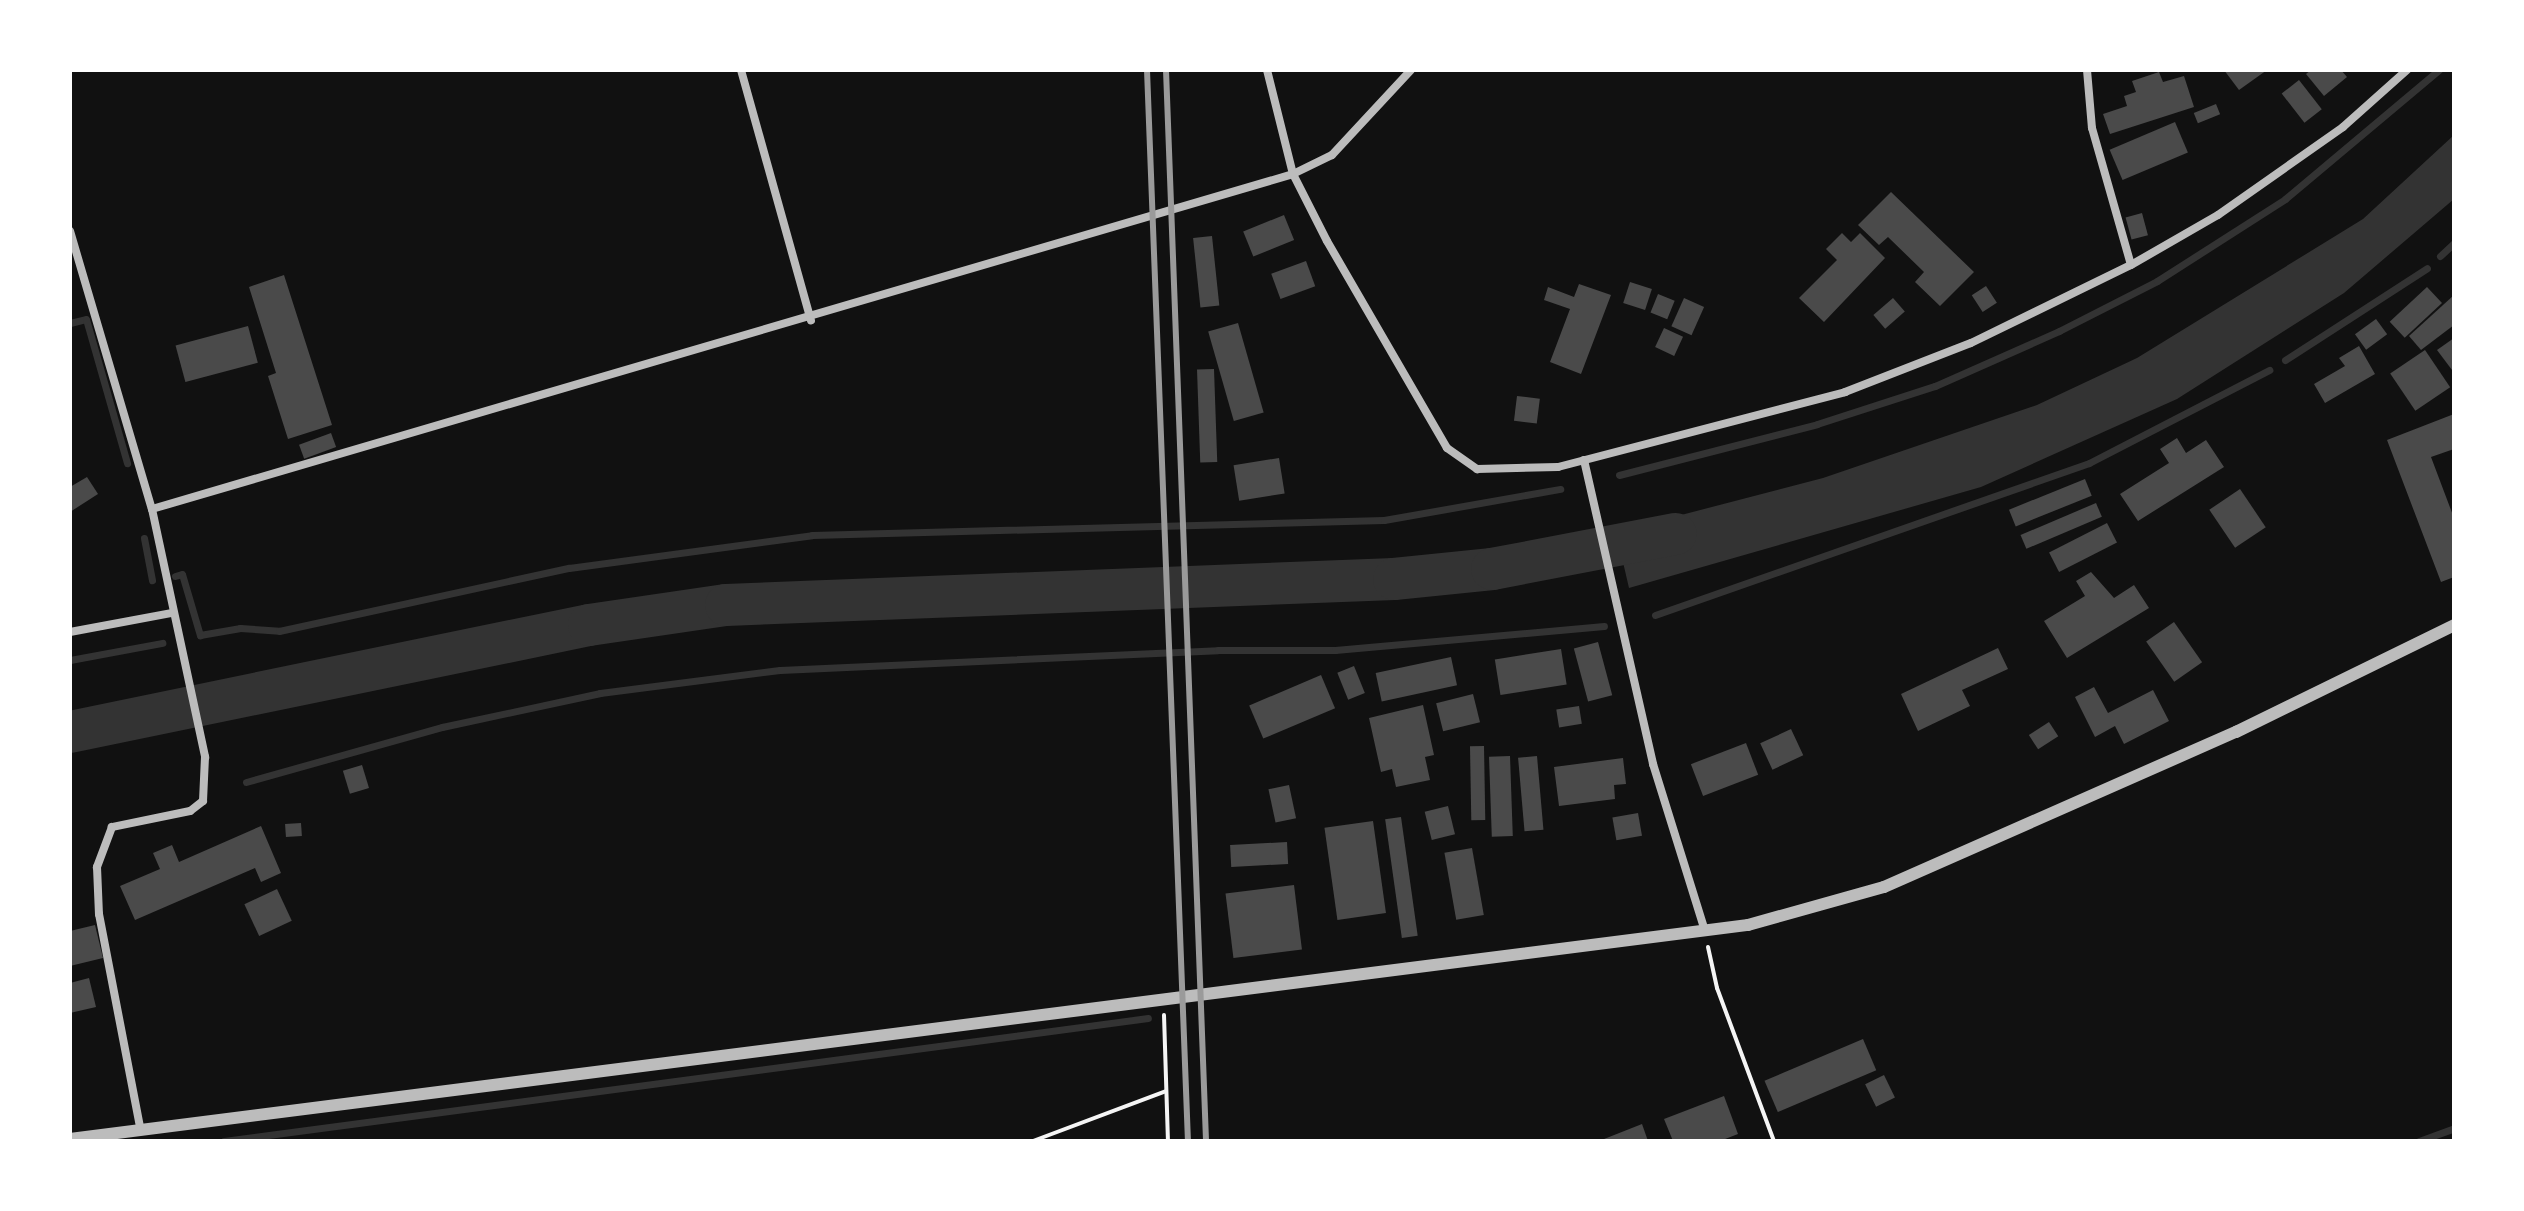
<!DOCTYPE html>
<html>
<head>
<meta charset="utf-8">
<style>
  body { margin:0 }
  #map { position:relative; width:2524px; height:1211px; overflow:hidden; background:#111; font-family:"Alegreya Sans",sans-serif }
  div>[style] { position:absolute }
  .water>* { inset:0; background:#333 }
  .stream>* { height:7px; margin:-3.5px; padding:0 3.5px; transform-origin:3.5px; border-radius:3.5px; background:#333 }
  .river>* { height:42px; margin:-21px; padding:0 21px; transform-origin:21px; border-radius:21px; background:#333 }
  .building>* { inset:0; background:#4a4a4a; transform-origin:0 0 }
  .path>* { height:4px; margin:-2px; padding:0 2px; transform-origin:2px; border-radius:2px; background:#f5f5f5 }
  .minor>* { height:8px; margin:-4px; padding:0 4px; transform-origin:4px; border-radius:4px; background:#bcbcbc }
  .tertiary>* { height:12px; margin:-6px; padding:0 6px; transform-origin:6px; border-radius:6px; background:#bcbcbc }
  .rail>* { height:6px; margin:-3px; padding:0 3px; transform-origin:3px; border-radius:3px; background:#9a9a9a }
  span { translate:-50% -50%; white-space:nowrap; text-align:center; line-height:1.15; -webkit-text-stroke:7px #fff; paint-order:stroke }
  .frame { position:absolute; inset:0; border:72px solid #fff; pointer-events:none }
</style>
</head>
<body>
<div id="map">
  <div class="water">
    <i style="clip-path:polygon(2454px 135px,2454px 199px,2344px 293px,2177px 399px,1981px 487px,1629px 588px,1616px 532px,1823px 478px,2037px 405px,2137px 358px,2363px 219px)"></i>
  </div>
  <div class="stream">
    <i style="left:2440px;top:256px;width:19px;rotate:-43deg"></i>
    <i style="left:70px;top:323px;width:16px;rotate:-14deg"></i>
    <i style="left:86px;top:319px;width:150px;rotate:74.1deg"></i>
    <i style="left:2285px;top:360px;width:169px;rotate:-32.9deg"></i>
    <i style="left:1619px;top:475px;width:204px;rotate:-14.4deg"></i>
    <i style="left:1817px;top:424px;width:124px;rotate:-17.9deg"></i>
    <i style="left:1935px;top:386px;width:136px;rotate:-23.9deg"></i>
    <i style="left:2059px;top:331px;width:110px;rotate:-27deg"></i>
    <i style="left:2157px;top:281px;width:152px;rotate:-32.6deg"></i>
    <i style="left:2285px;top:199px;width:201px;rotate:-40deg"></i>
    <i style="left:144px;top:538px;width:43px;rotate:79.2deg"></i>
    <i style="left:175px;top:576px;width:7px;rotate:-16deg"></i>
    <i style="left:182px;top:574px;width:64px;rotate:73.6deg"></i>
    <i style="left:200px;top:635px;width:41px;rotate:-9.9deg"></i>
    <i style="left:240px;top:628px;width:39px;rotate:4deg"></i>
    <i style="left:279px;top:631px;width:297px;rotate:-12.3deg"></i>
    <i style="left:569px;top:568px;width:245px;rotate:-7.7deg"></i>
    <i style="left:812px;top:535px;width:572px;rotate:-1.5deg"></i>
    <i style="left:1384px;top:520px;width:179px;rotate:-10deg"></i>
    <i style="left:1655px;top:615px;width:460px;rotate:-19.3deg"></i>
    <i style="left:2089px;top:463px;width:203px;rotate:-27.3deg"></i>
    <i style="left:70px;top:660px;width:94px;rotate:-10.5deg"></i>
    <i style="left:246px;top:782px;width:204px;rotate:-15.7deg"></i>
    <i style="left:442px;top:727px;width:162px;rotate:-12.1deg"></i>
    <i style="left:600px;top:693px;width:181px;rotate:-7.3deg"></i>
    <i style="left:780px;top:670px;width:438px;rotate:-2.6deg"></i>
    <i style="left:1218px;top:650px;width:117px"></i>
    <i style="left:1335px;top:650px;width:270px;rotate:-5.1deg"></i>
    <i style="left:224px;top:1141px;width:932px;rotate:-7.58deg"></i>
    <i style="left:2419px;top:1141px;width:37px;rotate:-20deg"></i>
  </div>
  <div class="river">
    <i style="left:70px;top:732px;width:530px;rotate:-11.65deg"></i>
    <i style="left:589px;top:625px;width:138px;rotate:-8.3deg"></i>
    <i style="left:726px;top:605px;width:669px;rotate:-2.23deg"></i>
    <i style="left:1394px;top:579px;width:99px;rotate:-5.8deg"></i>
    <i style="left:1492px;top:569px;width:187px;rotate:-10.8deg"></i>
  </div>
  <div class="building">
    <i style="clip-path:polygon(2224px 70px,2267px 70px,2239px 90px)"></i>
    <i style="clip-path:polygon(2311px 70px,2341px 70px,2347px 77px,2324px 96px,2306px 74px)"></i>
    <i style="clip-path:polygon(2159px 72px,2163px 82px,2184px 76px,2194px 107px,2110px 134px,2103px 114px,2127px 106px,2124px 96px,2136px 92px,2132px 81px)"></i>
    <i style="left:2299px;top:80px;width:37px;height:22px;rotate:52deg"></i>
    <i style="left:2216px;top:104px;width:11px;height:24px;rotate:68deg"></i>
    <i style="left:2175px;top:122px;width:33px;height:71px;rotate:67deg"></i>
    <i style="clip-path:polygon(1891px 192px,1974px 272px,1940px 306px,1915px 282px,1924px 272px,1888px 237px,1879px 245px,1858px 225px)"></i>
    <i style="left:2142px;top:213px;width:23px;height:17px;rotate:75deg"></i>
    <i style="left:1284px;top:215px;width:27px;height:44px;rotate:68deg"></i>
    <i style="clip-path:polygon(1842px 233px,1851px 242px,1860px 233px,1885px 258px,1824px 322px,1799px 298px,1837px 260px,1826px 249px)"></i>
    <i style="left:1212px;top:236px;width:70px;height:19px;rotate:84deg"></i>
    <i style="left:1306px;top:261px;width:27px;height:37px;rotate:70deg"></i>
    <i style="clip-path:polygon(284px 275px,332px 425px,288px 439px,268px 376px,276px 373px,249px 287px)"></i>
    <i style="left:1630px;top:282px;width:23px;height:22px;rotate:18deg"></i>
    <i style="clip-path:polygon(1579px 284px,1611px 295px,1581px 374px,1550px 362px,1570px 309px,1544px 300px,1548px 287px,1574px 297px)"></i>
    <i style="left:1986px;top:286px;width:20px;height:17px;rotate:57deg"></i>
    <i style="left:2427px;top:287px;width:22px;height:51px;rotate:47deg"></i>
    <i style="left:1658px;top:294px;width:18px;height:20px;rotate:22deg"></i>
    <i style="clip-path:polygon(2454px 295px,2454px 325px,2421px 350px,2409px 336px)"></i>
    <i style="left:1684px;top:298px;width:22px;height:31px;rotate:24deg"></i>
    <i style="left:1893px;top:298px;width:18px;height:26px;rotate:49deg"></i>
    <i style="left:2376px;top:319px;width:19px;height:26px;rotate:54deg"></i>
    <i style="left:1238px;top:323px;width:93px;height:31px;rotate:74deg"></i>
    <i style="left:248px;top:326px;width:38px;height:75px;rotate:75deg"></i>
    <i style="left:1664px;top:328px;width:21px;height:21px;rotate:25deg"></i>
    <i style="clip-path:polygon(2454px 338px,2454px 369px,2452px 370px,2437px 350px)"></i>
    <i style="clip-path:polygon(2359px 346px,2375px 374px,2325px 403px,2314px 384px,2345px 366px,2339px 358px)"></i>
    <i style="left:2425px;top:350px;width:45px;height:42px;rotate:56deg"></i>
    <i style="left:1214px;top:369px;width:93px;height:17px;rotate:88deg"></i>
    <i style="left:1517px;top:396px;width:23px;height:25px;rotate:7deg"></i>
    <i style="clip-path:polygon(2454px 414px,2454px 449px,2431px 457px,2454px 518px,2454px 577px,2441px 582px,2387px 440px)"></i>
    <i style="left:331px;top:433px;width:15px;height:34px;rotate:70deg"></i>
    <i style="clip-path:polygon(2177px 438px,2186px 453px,2206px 440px,2224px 467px,2138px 521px,2120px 494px,2169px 463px,2160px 449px)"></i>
    <i style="left:1279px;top:458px;width:36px;height:46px;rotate:81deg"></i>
    <i style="clip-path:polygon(87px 477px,98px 494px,70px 512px,70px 487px)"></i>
    <i style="left:2085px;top:479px;width:18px;height:82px;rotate:68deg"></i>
    <i style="left:2240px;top:489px;width:46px;height:37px;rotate:56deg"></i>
    <i style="left:2096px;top:503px;width:15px;height:82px;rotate:67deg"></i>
    <i style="left:2107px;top:523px;width:22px;height:65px;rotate:63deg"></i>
    <i style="clip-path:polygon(2091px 572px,2114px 598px,2134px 585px,2149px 608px,2067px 658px,2044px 621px,2085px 596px,2076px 581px)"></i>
    <i style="left:2174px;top:622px;width:49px;height:34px;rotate:55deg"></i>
    <i style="left:1598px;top:642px;width:55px;height:25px;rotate:75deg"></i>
    <i style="clip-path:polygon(1998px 648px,2008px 669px,1962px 690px,1970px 706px,1918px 731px,1901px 694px)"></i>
    <i style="left:1561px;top:649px;width:36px;height:67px;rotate:81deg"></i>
    <i style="left:1451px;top:657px;width:29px;height:77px;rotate:78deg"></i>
    <i style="left:1354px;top:666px;width:29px;height:18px;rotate:68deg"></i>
    <i style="left:1321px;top:675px;width:36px;height:78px;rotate:67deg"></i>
    <i style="clip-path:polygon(2094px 687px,2108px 713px,2153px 690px,2169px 721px,2124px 744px,2115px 726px,2095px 737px,2075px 697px)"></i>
    <i style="left:1473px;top:694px;width:29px;height:38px;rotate:76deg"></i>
    <i style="clip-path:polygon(1423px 705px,1434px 755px,1425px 757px,1430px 780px,1396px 787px,1392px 769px,1381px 772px,1369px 718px)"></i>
    <i style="left:1579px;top:706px;width:18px;height:23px;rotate:81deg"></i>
    <i style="left:2049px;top:722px;width:17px;height:24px;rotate:57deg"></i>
    <i style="left:1791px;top:729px;width:29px;height:34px;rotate:65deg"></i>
    <i style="left:1746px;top:743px;width:34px;height:59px;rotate:69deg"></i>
    <i style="left:1484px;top:746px;width:74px;height:14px;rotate:89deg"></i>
    <i style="left:1510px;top:756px;width:80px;height:21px;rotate:88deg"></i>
    <i style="left:1537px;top:756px;width:74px;height:19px;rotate:85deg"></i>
    <i style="clip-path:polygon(1623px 758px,1626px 784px,1614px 785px,1615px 799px,1559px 806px,1554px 767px)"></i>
    <i style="left:362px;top:765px;width:24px;height:20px;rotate:73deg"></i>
    <i style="left:1289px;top:785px;width:34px;height:21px;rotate:78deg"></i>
    <i style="left:1448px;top:806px;width:29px;height:24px;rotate:76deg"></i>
    <i style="left:1638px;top:813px;width:23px;height:26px;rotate:80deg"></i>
    <i style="left:1401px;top:817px;width:120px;height:16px;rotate:82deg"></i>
    <i style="left:1373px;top:821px;width:93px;height:49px;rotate:82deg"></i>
    <i style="left:301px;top:823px;width:13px;height:16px;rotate:86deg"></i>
    <i style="clip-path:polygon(261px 826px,281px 873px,261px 882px,255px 868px,135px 920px,120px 886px,160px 869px,153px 853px,172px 845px,179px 862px)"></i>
    <i style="left:1287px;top:842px;width:22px;height:57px;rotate:87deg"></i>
    <i style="left:1472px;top:848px;width:68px;height:28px;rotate:80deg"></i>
    <i style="left:1294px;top:885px;width:65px;height:69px;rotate:83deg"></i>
    <i style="left:277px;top:889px;width:35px;height:36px;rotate:65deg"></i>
    <i style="clip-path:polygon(95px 925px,103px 958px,70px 966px,70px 931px)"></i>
    <i style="clip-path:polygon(89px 978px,96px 1007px,70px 1013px,70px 983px)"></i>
    <i style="left:1863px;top:1039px;width:34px;height:107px;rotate:67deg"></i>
    <i style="left:1884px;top:1075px;width:25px;height:21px;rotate:64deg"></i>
    <i style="clip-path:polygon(1724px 1096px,1738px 1134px,1720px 1141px,1673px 1141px,1664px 1119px)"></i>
    <i style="clip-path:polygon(1642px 1124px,1648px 1141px,1599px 1141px)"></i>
  </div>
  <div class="path">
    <i style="left:1708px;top:947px;width:42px;rotate:77.6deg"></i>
    <i style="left:1717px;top:988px;width:163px;rotate:69.6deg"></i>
    <i style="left:1164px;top:1015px;width:126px;rotate:88.2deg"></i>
    <i style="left:1033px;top:1141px;width:142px;rotate:-20.6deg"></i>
  </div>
  <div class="minor">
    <i style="left:741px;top:70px;width:260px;rotate:74.4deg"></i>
    <i style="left:1267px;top:70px;width:107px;rotate:76deg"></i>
    <i style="left:1293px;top:174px;width:75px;rotate:63.1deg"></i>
    <i style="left:1327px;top:241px;width:239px;rotate:59.9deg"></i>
    <i style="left:1447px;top:448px;width:37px;rotate:35deg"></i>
    <i style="left:1477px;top:469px;width:81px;rotate:-1.4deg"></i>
    <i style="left:1558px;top:467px;width:297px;rotate:-14.6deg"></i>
    <i style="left:1845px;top:392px;width:135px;rotate:-21.3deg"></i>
    <i style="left:1971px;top:343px;width:178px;rotate:-26deg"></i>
    <i style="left:2131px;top:265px;width:100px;rotate:-29.9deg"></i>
    <i style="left:2218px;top:215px;width:153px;rotate:-35.1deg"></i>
    <i style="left:2343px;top:127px;width:86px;rotate:-41.7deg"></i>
    <i style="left:2087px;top:70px;width:58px;rotate:85.1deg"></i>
    <i style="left:2092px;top:128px;width:142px;rotate:74.1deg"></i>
    <i style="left:70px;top:231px;width:290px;rotate:73.6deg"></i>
    <i style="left:152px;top:509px;width:254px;rotate:77.9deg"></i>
    <i style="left:205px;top:757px;width:44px;rotate:92.6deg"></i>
    <i style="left:203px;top:801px;width:16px;rotate:142deg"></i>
    <i style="left:190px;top:811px;width:80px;rotate:168.4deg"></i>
    <i style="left:112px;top:827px;width:43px;rotate:110.6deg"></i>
    <i style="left:97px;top:867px;width:47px;rotate:87.6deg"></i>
    <i style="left:99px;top:914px;width:216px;rotate:79.1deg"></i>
    <i style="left:1584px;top:460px;width:312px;rotate:77.2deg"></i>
    <i style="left:1653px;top:764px;width:172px;rotate:72.7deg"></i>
    <i style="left:152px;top:509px;width:1189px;rotate:-16.36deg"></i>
    <i style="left:1293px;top:174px;width:43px;rotate:-26deg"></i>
    <i style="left:1332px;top:155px;width:116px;rotate:-47.1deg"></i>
    <i style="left:70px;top:632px;width:104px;rotate:-10.6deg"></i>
  </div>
  <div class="tertiary">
    <i style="left:70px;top:1139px;width:1692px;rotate:-7.27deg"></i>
    <i style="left:1748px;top:925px;width:141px;rotate:-15.6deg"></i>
    <i style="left:1884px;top:887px;width:385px;rotate:-23.8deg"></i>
    <i style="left:2236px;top:732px;width:243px;rotate:-26.1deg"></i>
  </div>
  <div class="rail">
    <i style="left:1147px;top:70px;width:1072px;rotate:87.81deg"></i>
    <i style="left:1166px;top:70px;width:1072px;rotate:87.86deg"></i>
  </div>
  <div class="frame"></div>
</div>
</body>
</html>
